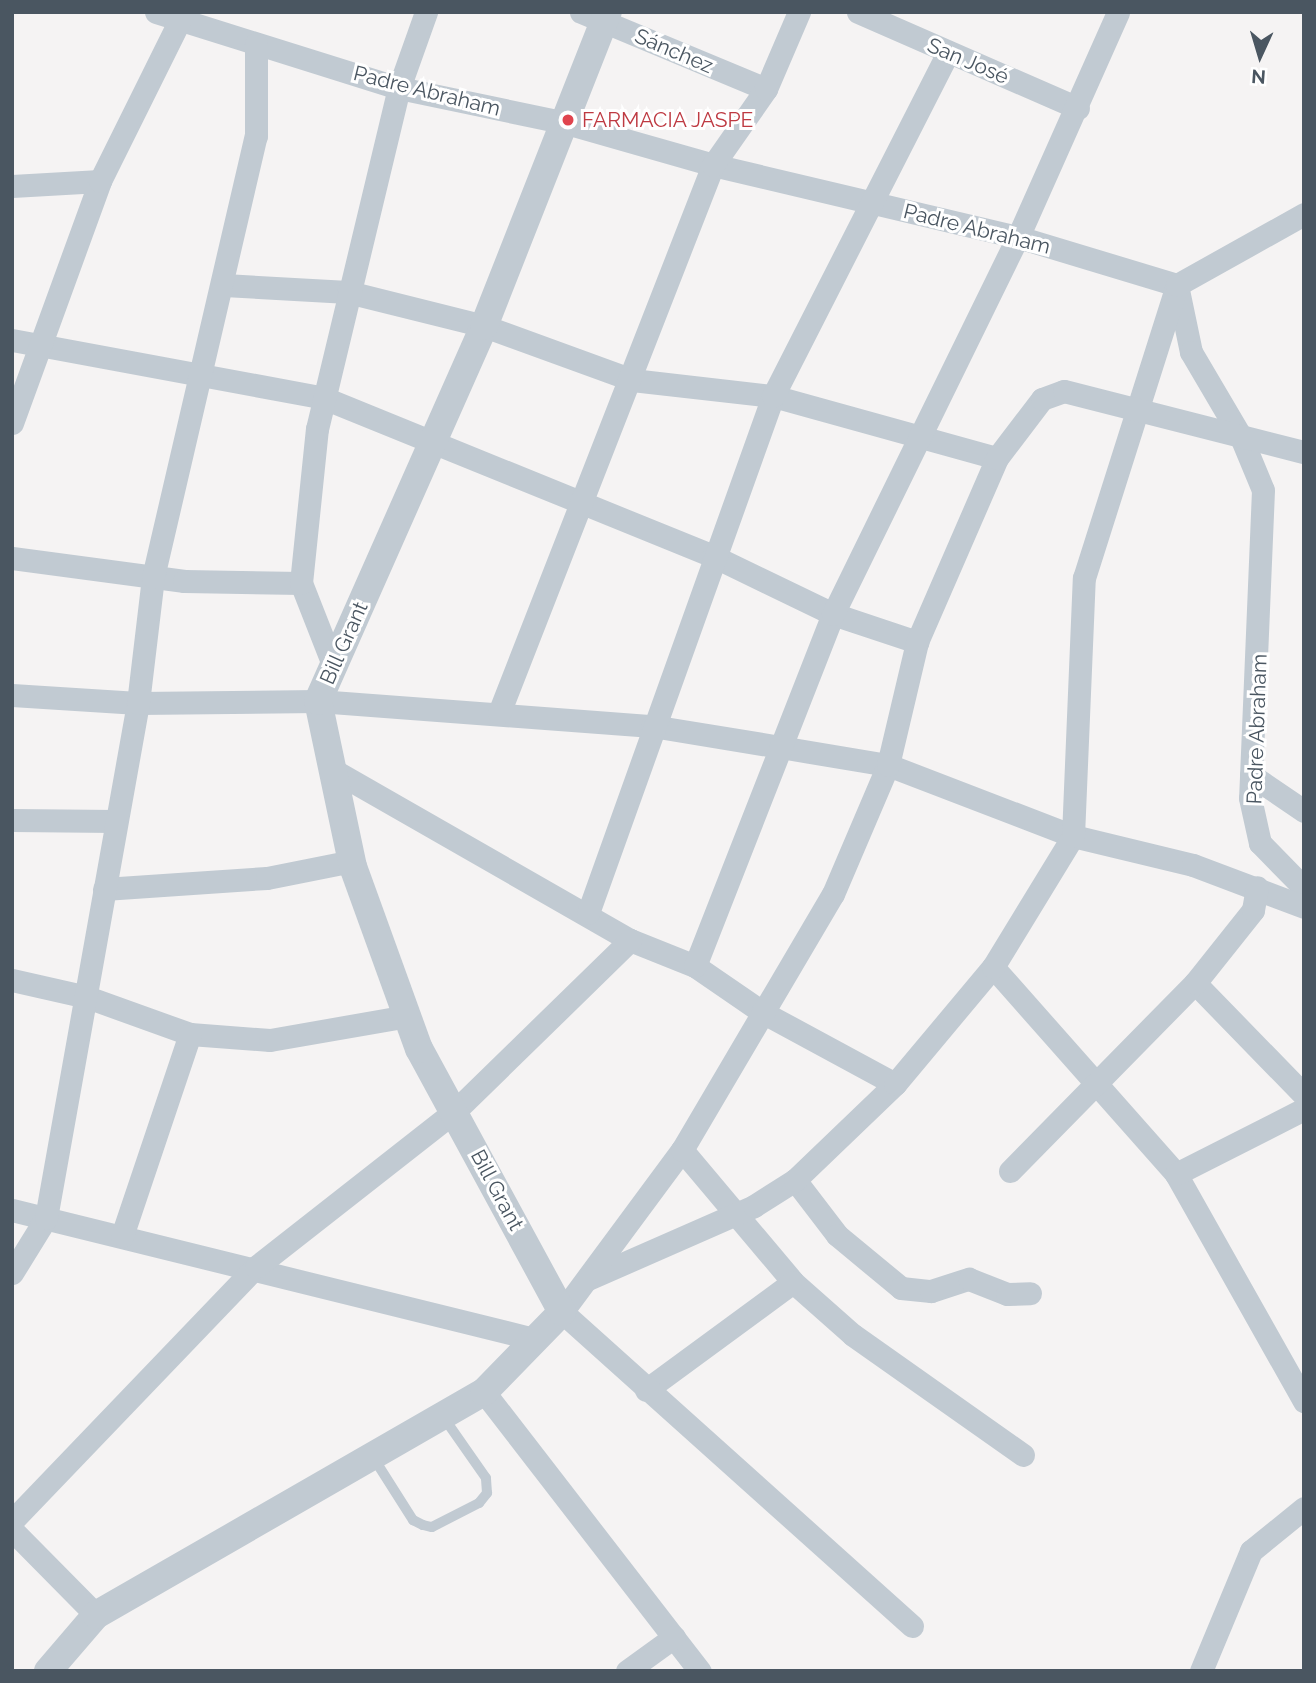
<!DOCTYPE html>
<html>
<head>
<meta charset="utf-8">
<style>
  body { margin:0 }
  #map { position:relative; width:1316px; height:1683px; overflow:hidden; background:#f5f3f3; font-family:Raleway,sans-serif }
  div>[style] { position:absolute }
  .service>* { height:10px; margin:-5px; padding:0 5px; transform-origin:5px; border-radius:5px; background:#c1cad2 }
  .minor>* { height:23px; margin:-11.5px; padding:0 11.5px; transform-origin:11.5px; border-radius:11.5px; background:#c1cad2 }
  .tertiary>* { height:28px; margin:-14px; padding:0 14px; transform-origin:14px; border-radius:14px; background:#c1cad2 }
  .dots>* { width:19px; height:19px; translate:-50% -50%; box-sizing:border-box; border:4px solid #fff; border-radius:50% }
  span { translate:-50% -50%; white-space:nowrap; text-align:center; line-height:1.15; -webkit-text-stroke:6px #fff; paint-order:stroke }
  .street-label { font-size:21px; color:#4a5661 }
  .health-label { font-size:21px; color:#be3a42 }
  .left { translate:0 -50%; text-align:left }
  .frame { position:absolute; inset:0; border:14px solid #4a5661; pointer-events:none }
  .north { position:absolute; left:1225px; top:21px; width:70px; height:70px; -webkit-text-stroke:5px #fff; paint-order:stroke; rotate:184deg; font-size:19px; font-weight:700; line-height:28px; text-align:center; color:#4a5661 }
  .north::after { content:''; display:block; margin:auto; width:24px; height:32px; background:#4a5661; clip-path:polygon(50% 0,100% 100%,50% 72%,0 100%) }
</style>
</head>
<body>
<div id="map">
  <div class="service">
    <i style="left:373px;top:1457px;width:75px;rotate:57.6deg"></i>
    <i style="left:413px;top:1520px;width:11px;rotate:27deg"></i>
    <i style="left:423px;top:1525px;width:9px;rotate:13deg"></i>
    <i style="left:432px;top:1527px;width:53px;rotate:-27.1deg"></i>
    <i style="left:479px;top:1503px;width:13px;rotate:-51deg"></i>
    <i style="left:487px;top:1493px;width:15px;rotate:-94deg"></i>
    <i style="left:486px;top:1478px;width:73px;rotate:-125deg"></i>
  </div>
  <div class="minor">
    <i style="left:156px;top:12px;width:255px;rotate:17.4deg"></i>
    <i style="left:399px;top:88px;width:171px;rotate:11.8deg"></i>
    <i style="left:566px;top:123px;width:153px;rotate:15.9deg"></i>
    <i style="left:713px;top:165px;width:313px;rotate:13.3deg"></i>
    <i style="left:1018px;top:237px;width:166px;rotate:16.8deg"></i>
    <i style="left:1177px;top:285px;width:68px;rotate:78.2deg"></i>
    <i style="left:1191px;top:352px;width:99px;rotate:59.5deg"></i>
    <i style="left:1241px;top:437px;width:57px;rotate:67.5deg"></i>
    <i style="left:1263px;top:490px;width:308px;rotate:92.4deg"></i>
    <i style="left:1250px;top:798px;width:46px;rotate:77.5deg"></i>
    <i style="left:1260px;top:843px;width:63px;rotate:45.6deg"></i>
    <i style="left:581px;top:12px;width:200px;rotate:22.6deg"></i>
    <i style="left:858px;top:12px;width:240px;rotate:23.6deg"></i>
    <i style="left:12px;top:186px;width:88px;rotate:-3.3deg"></i>
    <i style="left:224px;top:285px;width:124px;rotate:3.2deg"></i>
    <i style="left:348px;top:292px;width:140px;rotate:14deg"></i>
    <i style="left:484px;top:326px;width:158px;rotate:20deg"></i>
    <i style="left:632px;top:380px;width:142px;rotate:6.5deg"></i>
    <i style="left:773px;top:396px;width:232px;rotate:15.5deg"></i>
    <i style="left:12px;top:340px;width:317px;rotate:10.5deg"></i>
    <i style="left:324px;top:398px;width:420px;rotate:22.1deg"></i>
    <i style="left:713px;top:556px;width:133px;rotate:25.8deg"></i>
    <i style="left:833px;top:614px;width:89px;rotate:18.4deg"></i>
    <i style="left:12px;top:423px;width:258px;rotate:-70deg"></i>
    <i style="left:100px;top:181px;width:189px;rotate:-63.6deg"></i>
    <i style="left:12px;top:558px;width:174px;rotate:7.6deg"></i>
    <i style="left:184px;top:581px;width:117px;rotate:1deg"></i>
    <i style="left:334px;top:667px;width:90px;rotate:-111.4deg"></i>
    <i style="left:301px;top:583px;width:155px;rotate:-84.1deg"></i>
    <i style="left:317px;top:429px;width:351px;rotate:-76.5deg"></i>
    <i style="left:399px;top:88px;width:81px;rotate:-70.4deg"></i>
    <i style="left:12px;top:695px;width:126px;rotate:3.6deg"></i>
    <i style="left:138px;top:703px;width:180px;rotate:-0.6deg"></i>
    <i style="left:318px;top:701px;width:335px;rotate:4.3deg"></i>
    <i style="left:652px;top:726px;width:136px;rotate:9.3deg"></i>
    <i style="left:786px;top:748px;width:103px;rotate:9.5deg"></i>
    <i style="left:888px;top:765px;width:198px;rotate:21deg"></i>
    <i style="left:1073px;top:836px;width:123px;rotate:13.6deg"></i>
    <i style="left:1193px;top:865px;width:119px;rotate:20.7deg"></i>
    <i style="left:499px;top:713px;width:588px;rotate:-68.67deg"></i>
    <i style="left:713px;top:165px;width:93px;rotate:-55.1deg"></i>
    <i style="left:766px;top:89px;width:84px;rotate:-66.8deg"></i>
    <i style="left:333px;top:770px;width:342px;rotate:29.8deg"></i>
    <i style="left:630px;top:940px;width:70px;rotate:21.8deg"></i>
    <i style="left:695px;top:966px;width:81px;rotate:34.5deg"></i>
    <i style="left:762px;top:1012px;width:151px;rotate:28.4deg"></i>
    <i style="left:1251px;top:775px;width:64px;rotate:34.2deg"></i>
    <i style="left:12px;top:820px;width:103px;rotate:0.6deg"></i>
    <i style="left:104px;top:889px;width:163px;rotate:-3.9deg"></i>
    <i style="left:267px;top:878px;width:87px;rotate:-11.3deg"></i>
    <i style="left:588px;top:913px;width:549px;rotate:-70.31deg"></i>
    <i style="left:773px;top:396px;width:386px;rotate:-63deg"></i>
    <i style="left:695px;top:966px;width:378px;rotate:-68.6deg"></i>
    <i style="left:833px;top:614px;width:420px;rotate:-63.9deg"></i>
    <i style="left:1018px;top:237px;width:246px;rotate:-66deg"></i>
    <i style="left:993px;top:967px;width:276px;rotate:48.5deg"></i>
    <i style="left:1176px;top:1174px;width:261px;rotate:60.6deg"></i>
    <i style="left:12px;top:980px;width:77px;rotate:12.8deg"></i>
    <i style="left:87px;top:997px;width:109px;rotate:19.8deg"></i>
    <i style="left:190px;top:1034px;width:80px;rotate:4.3deg"></i>
    <i style="left:270px;top:1040px;width:139px;rotate:-9.9deg"></i>
    <i style="left:1195px;top:983px;width:156px;rotate:45.8deg"></i>
    <i style="left:682px;top:1150px;width:172px;rotate:49.9deg"></i>
    <i style="left:793px;top:1282px;width:80px;rotate:41.5deg"></i>
    <i style="left:853px;top:1335px;width:208px;rotate:35.2deg"></i>
    <i style="left:1010px;top:1171px;width:264px;rotate:-45.5deg"></i>
    <i style="left:1195px;top:983px;width:93px;rotate:-51.5deg"></i>
    <i style="left:1253px;top:910px;width:23px;rotate:-80deg"></i>
    <i style="left:1176px;top:1174px;width:144px;rotate:-26.9deg"></i>
    <i style="left:795px;top:1180px;width:69px;rotate:52.6deg"></i>
    <i style="left:837px;top:1235px;width:83px;rotate:39.6deg"></i>
    <i style="left:901px;top:1288px;width:30px;rotate:6deg"></i>
    <i style="left:931px;top:1291px;width:40px;rotate:-18deg"></i>
    <i style="left:969px;top:1279px;width:41px;rotate:21.5deg"></i>
    <i style="left:1007px;top:1294px;width:23px;rotate:-2deg"></i>
    <i style="left:12px;top:1210px;width:534px;rotate:13.88deg"></i>
    <i style="left:122px;top:1236px;width:213px;rotate:-71.4deg"></i>
    <i style="left:12px;top:1273px;width:65px;rotate:-58.3deg"></i>
    <i style="left:46px;top:1218px;width:523px;rotate:-79.87deg"></i>
    <i style="left:138px;top:703px;width:127px;rotate:-83.2deg"></i>
    <i style="left:153px;top:577px;width:453px;rotate:-76.9deg"></i>
    <i style="left:256px;top:136px;width:92px;rotate:-90deg"></i>
    <i style="left:588px;top:1279px;width:181px;rotate:-23.7deg"></i>
    <i style="left:754px;top:1206px;width:49px;rotate:-32.4deg"></i>
    <i style="left:795px;top:1180px;width:139px;rotate:-43.8deg"></i>
    <i style="left:895px;top:1084px;width:153px;rotate:-50.1deg"></i>
    <i style="left:993px;top:967px;width:153px;rotate:-58.6deg"></i>
    <i style="left:1073px;top:836px;width:258px;rotate:-87.6deg"></i>
    <i style="left:1084px;top:578px;width:307px;rotate:-72.4deg"></i>
    <i style="left:1177px;top:285px;width:145px;rotate:-29.2deg"></i>
    <i style="left:646px;top:1390px;width:182px;rotate:-36.3deg"></i>
    <i style="left:484px;top:1392px;width:353px;rotate:52.3deg"></i>
    <i style="left:12px;top:1521px;width:352px;rotate:-46.2deg"></i>
    <i style="left:256px;top:1267px;width:253px;rotate:-38.1deg"></i>
    <i style="left:455px;top:1111px;width:245px;rotate:-44.3deg"></i>
    <i style="left:12px;top:1530px;width:120px;rotate:45.3deg"></i>
    <i style="left:912px;top:1626px;width:470px;rotate:-138.1deg"></i>
    <i style="left:562px;top:1312px;width:202px;rotate:-53.5deg"></i>
    <i style="left:682px;top:1150px;width:297px;rotate:-59.5deg"></i>
    <i style="left:833px;top:894px;width:140px;rotate:-66.9deg"></i>
    <i style="left:888px;top:765px;width:126px;rotate:-76.7deg"></i>
    <i style="left:917px;top:642px;width:201px;rotate:-66.5deg"></i>
    <i style="left:997px;top:458px;width:74px;rotate:-52.7deg"></i>
    <i style="left:1042px;top:399px;width:23px;rotate:-20deg"></i>
    <i style="left:1064px;top:391px;width:248px;rotate:14.3deg"></i>
    <i style="left:627px;top:1671px;width:58px;rotate:-35.9deg"></i>
    <i style="left:1201px;top:1671px;width:130px;rotate:-67.4deg"></i>
    <i style="left:1251px;top:1551px;width:68px;rotate:-39.1deg"></i>
  </div>
  <div class="tertiary">
    <i style="left:48px;top:1671px;width:74px;rotate:-49.4deg"></i>
    <i style="left:96px;top:1615px;width:448px;rotate:-29.9deg"></i>
    <i style="left:484px;top:1392px;width:112px;rotate:-45.7deg"></i>
    <i style="left:562px;top:1312px;width:299px;rotate:-118.5deg"></i>
    <i style="left:419px;top:1049px;width:194px;rotate:-109.9deg"></i>
    <i style="left:353px;top:867px;width:170px;rotate:-101.9deg"></i>
    <i style="left:318px;top:701px;width:410px;rotate:-66.1deg"></i>
    <i style="left:484px;top:326px;width:338px;rotate:-68.5deg"></i>
  </div>
  <div class="dots">
    <i style="left:568px;top:120px;background:#e0444e"></i>
  </div>
  <div class="street-label">
    <span style="left:674px;top:51px;rotate:23deg">Sánchez</span>
    <span style="left:968px;top:61px;rotate:23deg">San José</span>
    <span style="left:427px;top:91px;rotate:14deg">Padre Abraham</span>
    <span style="left:977px;top:229px;rotate:14deg">Padre Abraham</span>
    <span style="left:344px;top:643px;rotate:-66deg">Bill Grant</span>
    <span style="left:1257px;top:729px;rotate:-88deg">Padre Abraham</span>
    <span style="left:497px;top:1190px;rotate:62deg">Bill Grant</span>
  </div>
  <div class="health-label">
    <span class="left" style="left:582px;top:120px">FARMACIA JASPE</span>
  </div>
  <div class="frame"></div>
  <div class="north">N</div>
</div>
</body>
</html>
